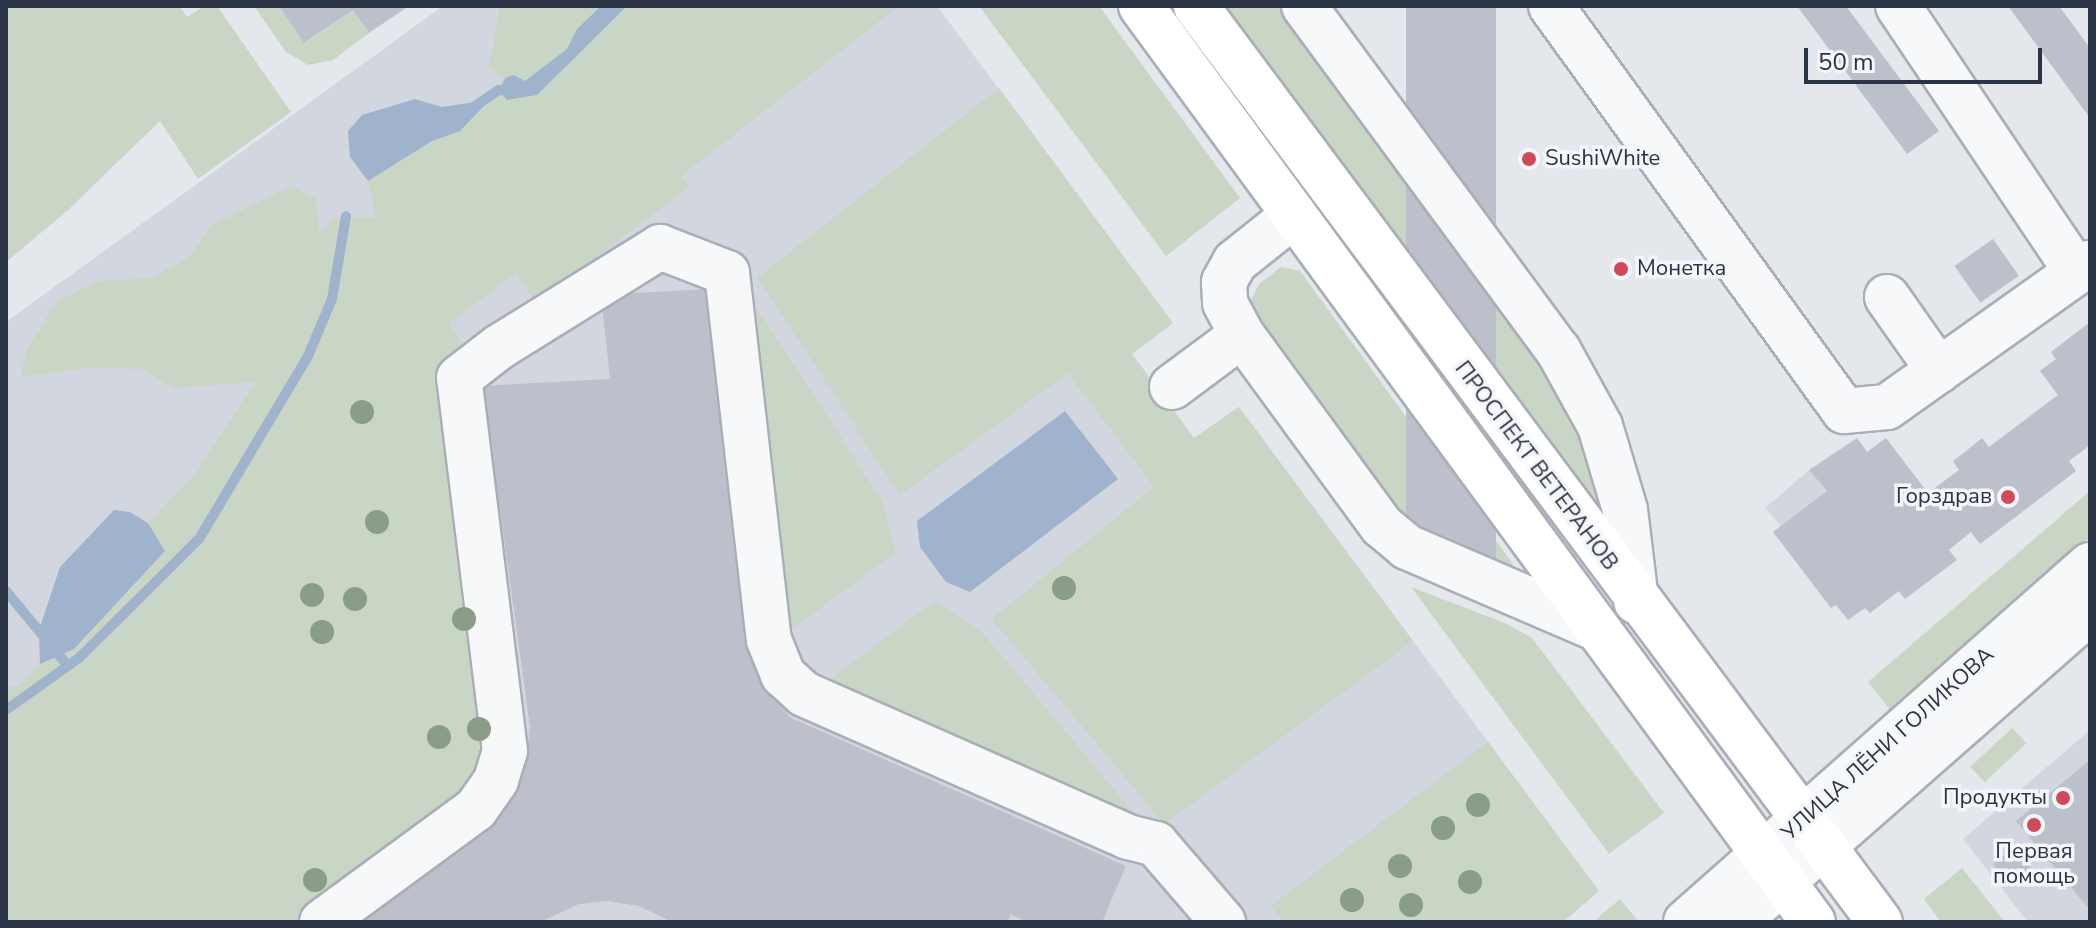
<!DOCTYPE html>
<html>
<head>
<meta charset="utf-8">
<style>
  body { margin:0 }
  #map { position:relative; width:2096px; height:928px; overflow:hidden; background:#e4e7ec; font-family:"Nunito Sans",sans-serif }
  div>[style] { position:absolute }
  .built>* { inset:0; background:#d2d6de; transform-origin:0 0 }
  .green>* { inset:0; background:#c9d6c5; transform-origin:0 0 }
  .water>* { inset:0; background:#9fb4cc }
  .stream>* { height:10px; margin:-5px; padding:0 5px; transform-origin:5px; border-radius:5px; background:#9fb4cc }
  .building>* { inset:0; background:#bbc0ca; transform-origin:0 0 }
  .roads { filter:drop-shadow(2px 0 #a9aeb7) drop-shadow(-2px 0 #a9aeb7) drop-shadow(0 2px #a9aeb7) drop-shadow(0 -2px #a9aeb7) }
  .minor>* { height:44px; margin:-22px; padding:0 22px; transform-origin:22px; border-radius:22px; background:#f7f8fa }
  .major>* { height:44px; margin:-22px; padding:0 22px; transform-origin:22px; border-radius:22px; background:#fff }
  .trees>* { width:24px; height:24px; margin:-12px; border-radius:50%; background:#899d89 }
  .dots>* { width:22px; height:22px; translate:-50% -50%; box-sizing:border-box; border:4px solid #f4f6f9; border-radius:50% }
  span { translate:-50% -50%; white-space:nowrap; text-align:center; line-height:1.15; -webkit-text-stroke:7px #f4f6f9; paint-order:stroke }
  .poi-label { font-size:22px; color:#2b3445 }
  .left { translate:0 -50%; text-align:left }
  .right { translate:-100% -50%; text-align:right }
  .street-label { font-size:22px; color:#2b3445 }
  .frame { position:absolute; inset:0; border:8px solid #2b3445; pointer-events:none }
  .scale { position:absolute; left:1804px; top:48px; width:238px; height:36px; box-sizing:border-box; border:4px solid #2b3445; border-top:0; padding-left:10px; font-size:24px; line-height:28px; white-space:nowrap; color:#2b3445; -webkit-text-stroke:6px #f4f6f9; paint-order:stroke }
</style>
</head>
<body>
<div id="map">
  <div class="built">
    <i style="clip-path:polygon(443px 6px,937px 6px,1173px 323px,1132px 354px,1194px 438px,1239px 407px,1599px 891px,1563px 922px,6px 922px,6px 322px)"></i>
    <i style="left:1809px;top:470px;width:28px;height:58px;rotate:49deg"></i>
    <i style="clip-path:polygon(2090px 730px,2090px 922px,2028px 922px,1963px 839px)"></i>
  </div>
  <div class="green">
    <i style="clip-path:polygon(6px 6px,179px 6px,187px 17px,205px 6px,217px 6px,291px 112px,198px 179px,160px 121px,67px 211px,6px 262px)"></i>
    <i style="clip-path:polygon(254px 6px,279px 6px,305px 43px,353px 10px,369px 33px,333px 60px,308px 65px,286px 52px)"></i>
    <i style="clip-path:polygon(500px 6px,601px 6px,577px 29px,567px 49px,525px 82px,514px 75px,505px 78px,489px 68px)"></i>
    <i style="clip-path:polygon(627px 6px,899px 6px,681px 176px,689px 187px,536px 303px,516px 273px,449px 323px,467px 350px,485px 777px,301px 922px,6px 922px,6px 686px,18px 687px,40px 664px,74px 649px,164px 551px,148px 523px,197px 472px,255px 382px,174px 388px,144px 369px,88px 368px,20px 377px,27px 349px,57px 301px,100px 281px,150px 278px,189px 258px,211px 225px,292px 186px,316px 199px,320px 236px,331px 219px,376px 217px,368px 181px,432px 141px,460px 131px,484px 106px,481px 101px,499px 90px,507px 100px,549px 82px)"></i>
    <i style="clip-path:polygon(979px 6px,1099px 6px,1240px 198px,1166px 256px)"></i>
    <i style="clip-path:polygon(1218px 6px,1283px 6px,1541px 358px,1580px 433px,1604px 517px)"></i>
    <i style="clip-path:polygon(999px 88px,1173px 323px,1132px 354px,1194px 438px,1239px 407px,1413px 641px,1164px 824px,992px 619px,1154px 487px,1068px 373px,900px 495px,757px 278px)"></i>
    <i style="clip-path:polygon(1281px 267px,1300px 271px,1513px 564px,1504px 572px,1392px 517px,1248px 306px,1259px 284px)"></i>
    <i style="clip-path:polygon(747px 293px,882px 500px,895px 553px,781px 637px)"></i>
    <i style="clip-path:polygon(2090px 491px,2090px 537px,1891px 711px,1868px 682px)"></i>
    <i style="clip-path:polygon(1411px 587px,1505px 623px,1532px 638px,1664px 813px,1609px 854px)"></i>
    <i style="clip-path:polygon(934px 601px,981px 631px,1141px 822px,818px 689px)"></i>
    <i style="left:2012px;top:728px;width:21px;height:57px;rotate:47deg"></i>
    <i style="clip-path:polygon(1488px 742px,1599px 891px,1563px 922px,1284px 922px,1271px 906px)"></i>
    <i style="clip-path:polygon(1962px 868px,2005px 922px,1941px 922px,1924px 899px)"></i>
    <i style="clip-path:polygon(1620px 899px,1639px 922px,1593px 922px)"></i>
  </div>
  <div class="water">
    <i style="clip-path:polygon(601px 6px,627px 6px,537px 95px,507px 100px,499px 90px,505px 78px,514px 75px,525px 81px,567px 49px,577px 29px)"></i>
    <i style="clip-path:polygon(415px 99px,442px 107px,481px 101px,484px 106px,460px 131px,432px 141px,368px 181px,350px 157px,348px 131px,362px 115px)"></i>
    <i style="clip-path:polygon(1065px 411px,1118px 479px,970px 592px,946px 582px,920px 547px,917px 521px)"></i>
    <i style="clip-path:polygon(114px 510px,130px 512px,148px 523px,165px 551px,74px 649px,40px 664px,39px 630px,60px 567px)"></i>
  </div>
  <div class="stream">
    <i style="left:472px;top:108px;width:32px;rotate:-34deg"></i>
    <i style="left:499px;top:90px;width:11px;rotate:5deg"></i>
    <i style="left:6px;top:591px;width:97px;rotate:50.4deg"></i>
    <i style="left:6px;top:710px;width:90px;rotate:-35.5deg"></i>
    <i style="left:79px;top:658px;width:169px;rotate:-44.8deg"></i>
    <i style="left:199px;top:539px;width:213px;rotate:-59.2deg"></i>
    <i style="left:308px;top:356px;width:62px;rotate:-67.2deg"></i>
    <i style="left:332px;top:299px;width:84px;rotate:-80.4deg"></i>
  </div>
  <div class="building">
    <i style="clip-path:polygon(279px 6px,409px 6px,369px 33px,353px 10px,304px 43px)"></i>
    <i style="left:1406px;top:6px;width:90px;height:564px"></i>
    <i style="clip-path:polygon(1797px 6px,1846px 6px,1939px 131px,1907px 154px)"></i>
    <i style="clip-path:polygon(2008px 6px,2059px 6px,2090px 48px,2090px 118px)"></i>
    <i style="left:1993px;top:239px;width:45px;height:47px;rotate:55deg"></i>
    <i style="clip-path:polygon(709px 289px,750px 659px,789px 717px,1126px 866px,1102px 922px,1026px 922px,1011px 914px,1007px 922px,672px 922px,639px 906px,608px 901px,579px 904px,540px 922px,361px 922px,464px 849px,495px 817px,526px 762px,530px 727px,483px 386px,610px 379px,601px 295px)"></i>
    <i style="clip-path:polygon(2090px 322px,2090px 445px,2069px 461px,2076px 471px,1980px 544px,1971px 532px,1949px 550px,1957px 560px,1905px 599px,1899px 591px,1870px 613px,1865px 608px,1848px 620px,1836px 605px,1831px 608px,1773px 532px,1827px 491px,1809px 470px,1857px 438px,1867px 452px,1886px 438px,1928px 493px,1959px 470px,1953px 461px,1966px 451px,1982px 438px,1989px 447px,2058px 395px,2040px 371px,2056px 359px,2051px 352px)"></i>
    <i style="clip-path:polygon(2090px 760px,2090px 910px,2016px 821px)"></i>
    <i style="left:2014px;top:847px;width:27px;height:27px;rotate:51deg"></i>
  </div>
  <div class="roads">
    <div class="minor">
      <i style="left:1304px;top:6px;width:428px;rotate:53.6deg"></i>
      <i style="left:1558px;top:350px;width:87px;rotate:61.1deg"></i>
      <i style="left:1600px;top:426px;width:88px;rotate:73.4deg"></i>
      <i style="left:1625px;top:510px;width:92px;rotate:83.1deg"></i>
      <i style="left:1551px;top:6px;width:500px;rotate:54.1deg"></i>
      <i style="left:1844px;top:411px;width:43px;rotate:-5.3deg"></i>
      <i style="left:1887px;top:407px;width:249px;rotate:-35.4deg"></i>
      <i style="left:1898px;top:6px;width:321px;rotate:56.1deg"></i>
      <i style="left:1294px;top:215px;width:75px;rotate:141.5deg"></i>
      <i style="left:1235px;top:262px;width:23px;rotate:119deg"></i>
      <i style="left:1224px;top:282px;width:21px;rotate:87deg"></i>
      <i style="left:1225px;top:303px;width:36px;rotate:62deg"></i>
      <i style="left:1242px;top:335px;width:237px;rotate:53.8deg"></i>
      <i style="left:1382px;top:526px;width:33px;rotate:40deg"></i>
      <i style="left:1407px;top:547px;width:207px;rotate:23.3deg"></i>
      <i style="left:1887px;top:297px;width:90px;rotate:54.9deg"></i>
      <i style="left:1172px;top:387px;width:87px;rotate:-36.6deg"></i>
      <i style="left:322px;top:922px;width:191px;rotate:-36.3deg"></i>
      <i style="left:476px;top:809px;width:35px;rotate:-55deg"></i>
      <i style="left:496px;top:780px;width:30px;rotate:-73deg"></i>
      <i style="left:505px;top:751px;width:376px;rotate:-97deg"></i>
      <i style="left:459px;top:378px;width:51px;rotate:-37.8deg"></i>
      <i style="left:499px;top:347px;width:190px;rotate:-31.8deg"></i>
      <i style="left:660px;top:247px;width:72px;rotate:21.2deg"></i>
      <i style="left:727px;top:273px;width:369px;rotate:83.5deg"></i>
      <i style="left:769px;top:640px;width:38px;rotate:68deg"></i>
      <i style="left:783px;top:675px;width:28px;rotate:42deg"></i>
      <i style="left:804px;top:694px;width:354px;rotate:23.8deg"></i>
      <i style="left:1128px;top:837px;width:29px;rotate:14deg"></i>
      <i style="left:1156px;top:844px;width:103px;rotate:49.3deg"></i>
      <i style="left:1686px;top:922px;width:539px;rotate:-41.47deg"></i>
      <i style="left:1737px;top:922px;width:470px;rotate:-41.3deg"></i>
    </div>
    <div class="major">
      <i style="left:1141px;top:6px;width:1136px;rotate:53.74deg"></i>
      <i style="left:1196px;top:6px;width:1143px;rotate:53.25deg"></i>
    </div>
  </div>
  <div class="trees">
    <i style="left:362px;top:412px"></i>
    <i style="left:377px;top:522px"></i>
    <i style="left:1064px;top:588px"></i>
    <i style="left:312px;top:595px"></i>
    <i style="left:355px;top:599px"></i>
    <i style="left:464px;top:619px"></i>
    <i style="left:322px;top:632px"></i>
    <i style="left:479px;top:729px"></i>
    <i style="left:439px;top:737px"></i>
    <i style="left:1478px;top:805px"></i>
    <i style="left:1443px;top:828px"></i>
    <i style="left:1400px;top:866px"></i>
    <i style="left:315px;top:880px"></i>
    <i style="left:1470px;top:882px"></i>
    <i style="left:1352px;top:900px"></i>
    <i style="left:1411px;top:905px"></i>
  </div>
  <div class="dots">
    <i style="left:1529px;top:159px;background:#d1495b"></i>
    <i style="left:1621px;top:269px;background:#d1495b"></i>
    <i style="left:2008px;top:497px;background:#d1495b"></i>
    <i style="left:2063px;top:798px;background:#d1495b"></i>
    <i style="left:2034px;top:825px;background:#d1495b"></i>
  </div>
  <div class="poi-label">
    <span class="left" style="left:1545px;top:159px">SushiWhite</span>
    <span class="left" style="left:1637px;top:269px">Монетка</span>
    <span class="right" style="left:1992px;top:497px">Горздрав</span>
    <span class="right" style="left:2047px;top:798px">Продукты</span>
    <span style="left:2034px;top:864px">Первая<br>помощь</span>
  </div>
  <div class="street-label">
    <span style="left:1536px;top:466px;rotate:53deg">ПРОСПЕКТ ВЕТЕРАНОВ</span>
    <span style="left:1888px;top:744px;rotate:-42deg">УЛИЦА ЛЁНИ ГОЛИКОВА</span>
  </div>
  <div class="frame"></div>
  <div class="scale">50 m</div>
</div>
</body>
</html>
